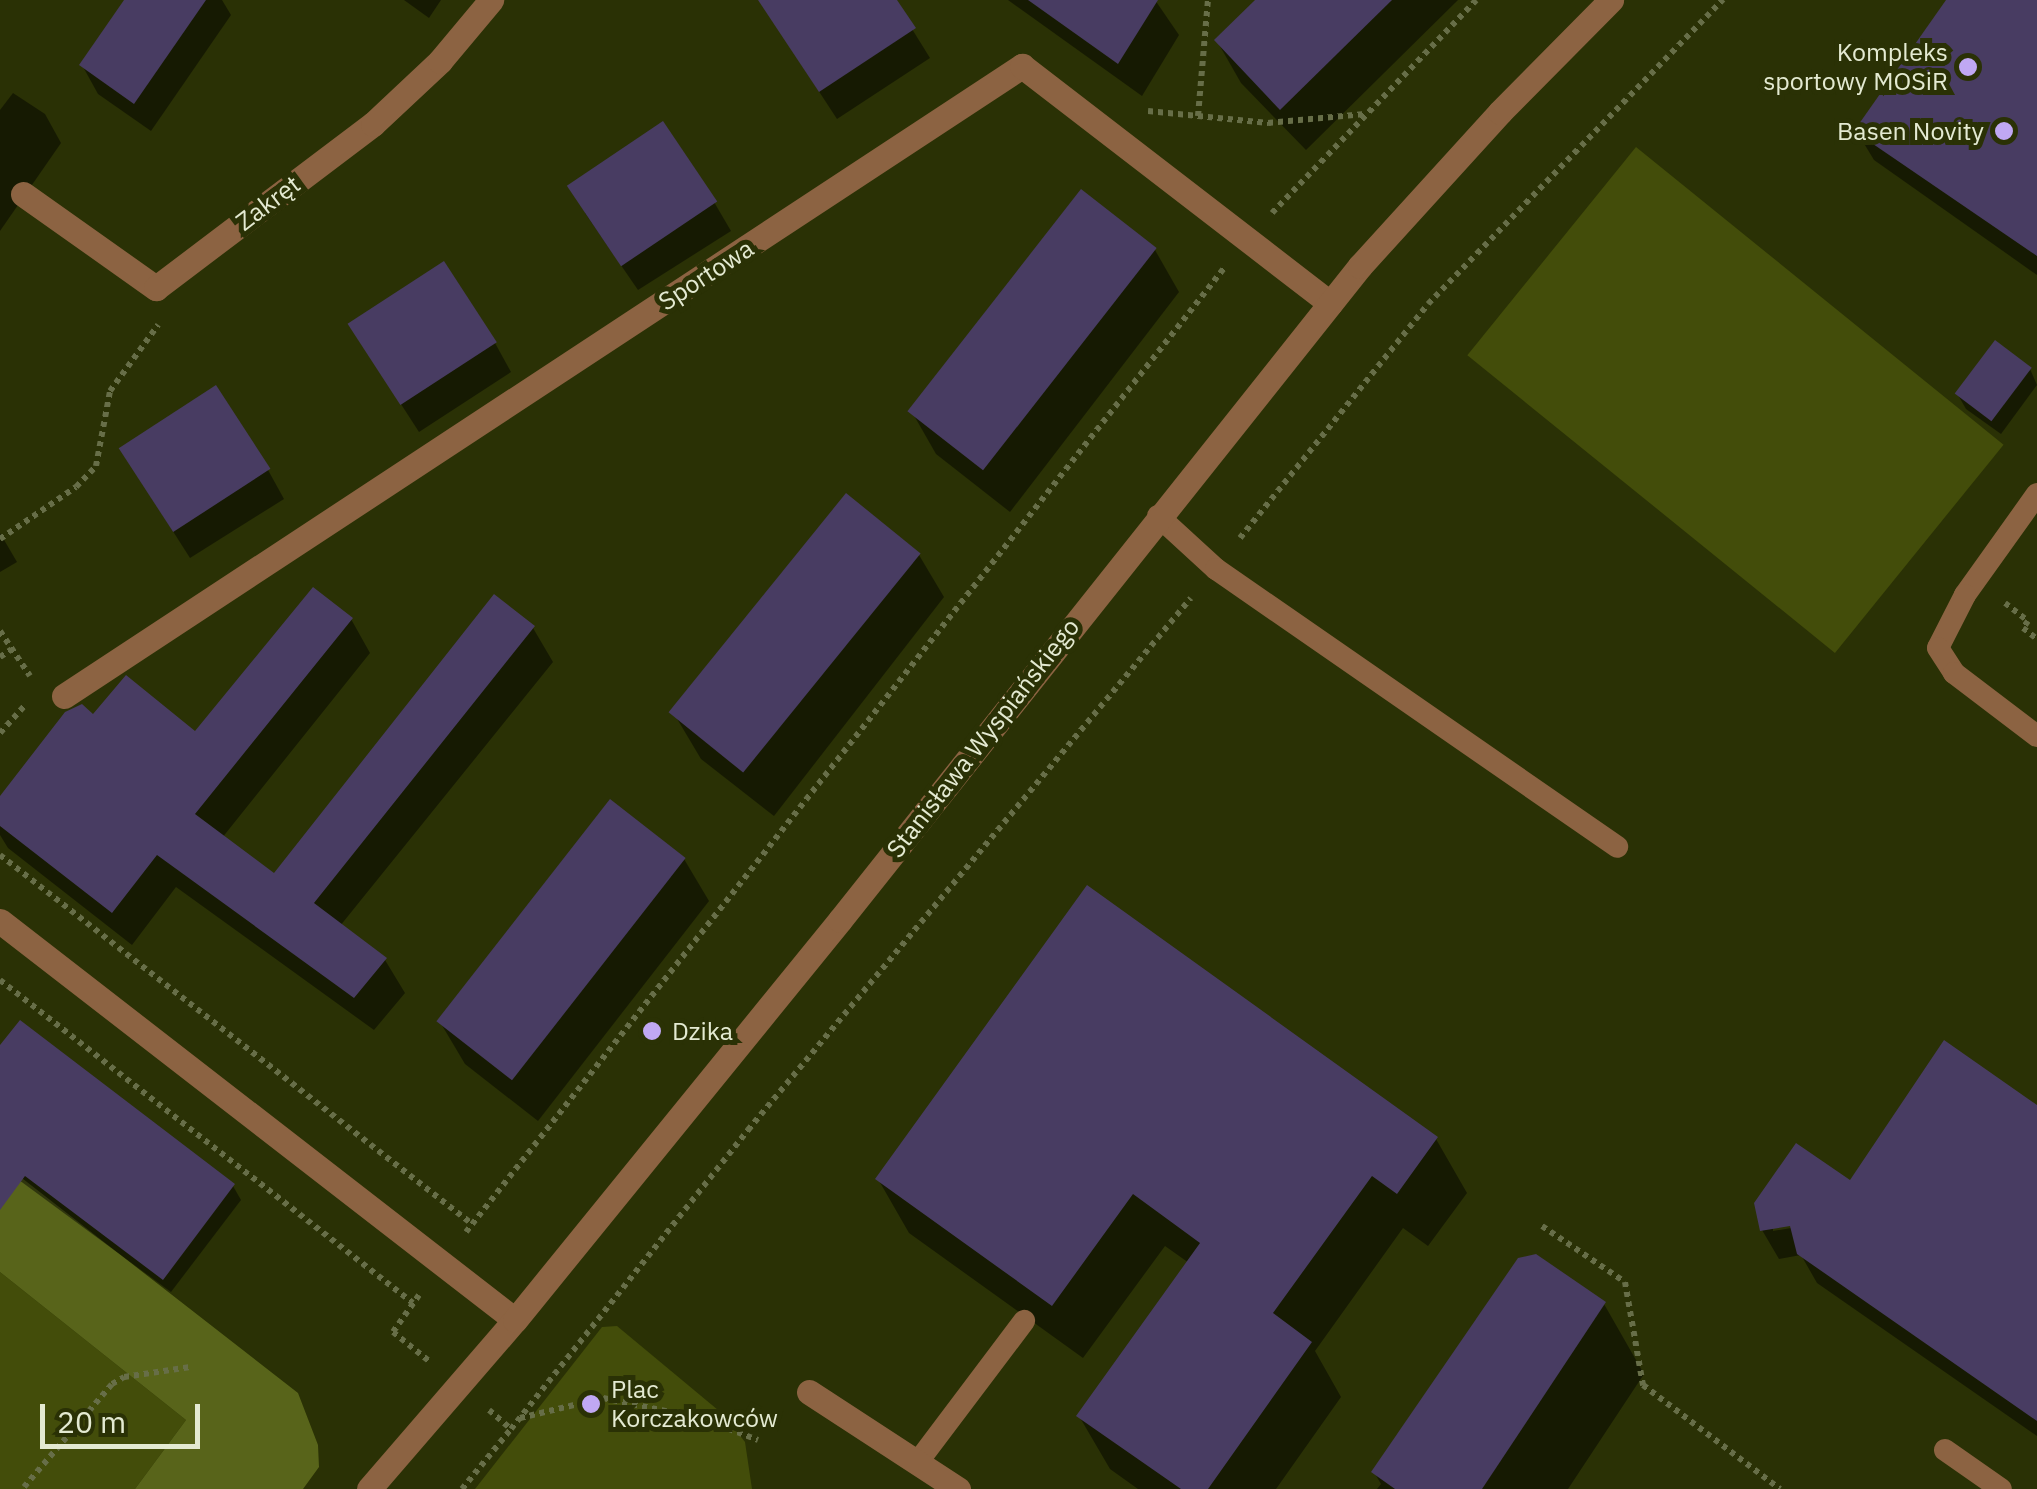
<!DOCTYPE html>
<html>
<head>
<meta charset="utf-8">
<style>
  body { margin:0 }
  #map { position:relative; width:2037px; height:1489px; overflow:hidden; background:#2a3105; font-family:"IBM Plex Sans",sans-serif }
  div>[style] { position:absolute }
  .green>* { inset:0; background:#434d0a; transform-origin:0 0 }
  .forest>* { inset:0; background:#58641a }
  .shadow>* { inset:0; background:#0007 }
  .building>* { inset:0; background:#483c62; transform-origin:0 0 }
  .path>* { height:6px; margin-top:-3px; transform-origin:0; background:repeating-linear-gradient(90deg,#676e48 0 5px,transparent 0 10px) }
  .lane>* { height:22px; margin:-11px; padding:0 11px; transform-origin:11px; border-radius:11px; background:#8c6342 }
  .street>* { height:25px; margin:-12.5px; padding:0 12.5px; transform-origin:12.5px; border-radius:12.5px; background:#8c6342 }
  .dots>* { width:28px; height:28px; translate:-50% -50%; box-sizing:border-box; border:5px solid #2a3105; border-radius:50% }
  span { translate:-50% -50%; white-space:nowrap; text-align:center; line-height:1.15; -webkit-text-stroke:10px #2a3105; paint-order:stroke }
  .poi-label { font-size:25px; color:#e4ead2 }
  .right { translate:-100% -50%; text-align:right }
  .left { translate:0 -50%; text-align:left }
  .street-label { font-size:25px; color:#e4ead2 }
  .scale { position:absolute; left:40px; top:1404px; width:160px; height:45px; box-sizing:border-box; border:5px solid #e4ead2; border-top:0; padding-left:12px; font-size:30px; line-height:35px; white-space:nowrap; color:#e4ead2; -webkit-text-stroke:8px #2a3105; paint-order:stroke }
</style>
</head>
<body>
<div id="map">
  <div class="green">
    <i style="left:1636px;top:147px;width:473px;height:268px;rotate:39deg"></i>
    <i style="clip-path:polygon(0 1272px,186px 1420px,135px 1489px,0 1489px)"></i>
    <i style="clip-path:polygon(617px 1326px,724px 1415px,745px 1442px,752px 1489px,475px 1489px,602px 1327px)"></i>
  </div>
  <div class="forest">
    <i style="clip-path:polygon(0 1161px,298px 1393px,318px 1445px,319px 1467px,303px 1489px,135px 1489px,186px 1420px,0 1272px)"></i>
  </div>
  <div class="shadow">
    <i style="clip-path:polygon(127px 0,222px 0,231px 15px,151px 131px,98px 94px,82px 65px)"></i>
    <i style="clip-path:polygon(404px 0,441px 0,429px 18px)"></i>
    <i style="clip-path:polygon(789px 0,894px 0,930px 58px,837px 119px,786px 41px)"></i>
    <i style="clip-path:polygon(1008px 0,1155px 0,1179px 35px,1142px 96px)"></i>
    <i style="clip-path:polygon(1258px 0,1458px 0,1306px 150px,1241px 83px,1217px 41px)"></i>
    <i style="clip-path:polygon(1949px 0,2037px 0,2037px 275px,1874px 160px,1857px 132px)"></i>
    <i style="clip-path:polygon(13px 93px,45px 114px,61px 143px,0 231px,0 110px)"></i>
    <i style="clip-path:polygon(714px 202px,731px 231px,638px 290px,585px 213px)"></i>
    <i style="clip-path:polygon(1155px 250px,1179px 292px,1010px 512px,936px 454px,912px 412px)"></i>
    <i style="clip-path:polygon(495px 343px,511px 372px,419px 432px,368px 353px)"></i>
    <i style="clip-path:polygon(2030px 369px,2037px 385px,2001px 434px,1966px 409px,1958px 395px)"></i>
    <i style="clip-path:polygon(268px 470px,284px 499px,190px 558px,139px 478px)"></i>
    <i style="clip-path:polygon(0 533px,17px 562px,0 572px)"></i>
    <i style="clip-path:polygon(919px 555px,944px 597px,774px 816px,701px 759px,676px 717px)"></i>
    <i style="clip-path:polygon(494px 598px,533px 628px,553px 662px,340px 926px,385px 960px,405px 993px,374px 1030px,176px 887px,132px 945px,8px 848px,0 835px,0 800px,93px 718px,196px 734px,351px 619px,370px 653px,222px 838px,274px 876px)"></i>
    <i style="clip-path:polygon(684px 859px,709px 901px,538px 1121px,465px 1064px,440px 1022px)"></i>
    <i style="clip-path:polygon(0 1050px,233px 1186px,241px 1200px,171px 1292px,0 1166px)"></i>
    <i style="clip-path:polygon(evenodd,2037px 1108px,2037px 1436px,1817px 1283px,1801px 1255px,1779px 1259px,1762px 1230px,1851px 1184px,2037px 1108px,1773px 1226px,1803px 1226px,1773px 1231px,1773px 1226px)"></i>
    <i style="clip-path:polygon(1436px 1139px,1467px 1193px,1428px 1246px,1403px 1228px,1315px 1351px,1341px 1397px,1276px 1489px,1138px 1489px,1110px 1469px,1079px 1416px,1189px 1263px,1165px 1246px,1083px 1358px,909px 1233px,878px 1179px)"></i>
    <i style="clip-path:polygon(1604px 1304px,1644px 1374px,1568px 1489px,1377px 1489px,1381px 1484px,1374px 1472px)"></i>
  </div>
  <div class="building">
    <i style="clip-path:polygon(124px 0,206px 0,134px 104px,79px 65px)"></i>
    <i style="clip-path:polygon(758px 0,897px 0,916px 28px,819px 92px)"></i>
    <i style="clip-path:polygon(1028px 0,1158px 0,1118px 64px)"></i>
    <i style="clip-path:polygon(1255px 0,1392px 0,1280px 110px,1214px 40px)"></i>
    <i style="clip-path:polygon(1946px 0,2037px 0,2037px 256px,1854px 131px)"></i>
    <i style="left:663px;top:121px;width:97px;height:116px;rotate:56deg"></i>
    <i style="left:1081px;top:189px;width:96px;height:282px;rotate:38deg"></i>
    <i style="left:444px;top:261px;width:97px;height:115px;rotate:57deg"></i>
    <i style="left:1995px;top:340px;width:46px;height:67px;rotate:37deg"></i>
    <i style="left:216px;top:385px;width:100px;height:116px;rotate:57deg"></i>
    <i style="left:846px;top:493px;width:96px;height:282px;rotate:39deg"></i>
    <i style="clip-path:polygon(313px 587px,353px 618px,195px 814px,274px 873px,494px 594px,535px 626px,314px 903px,387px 958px,354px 998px,157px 855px,112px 913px,0 826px,0 796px,65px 712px,82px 704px,93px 714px,126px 675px,195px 731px)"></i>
    <i style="left:610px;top:799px;width:96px;height:282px;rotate:38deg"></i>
    <i style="clip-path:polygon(1087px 885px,1438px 1137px,1397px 1194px,1372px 1176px,1273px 1313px,1312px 1342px,1208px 1489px,1181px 1489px,1076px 1416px,1200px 1243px,1133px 1194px,1052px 1306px,875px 1179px)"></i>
    <i style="clip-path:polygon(20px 1020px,235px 1184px,163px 1280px,25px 1176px,0 1210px,0 1045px)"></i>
    <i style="clip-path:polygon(1944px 1040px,2037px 1105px,2037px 1421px,1797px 1254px,1790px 1226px,1760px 1231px,1754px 1203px,1796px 1143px,1850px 1180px)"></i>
    <i style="clip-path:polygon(1536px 1254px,1606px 1302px,1482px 1489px,1395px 1489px,1371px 1472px,1518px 1258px)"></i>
  </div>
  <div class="path">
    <i style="left:1148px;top:111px;width:121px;rotate:5.7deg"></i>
    <i style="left:1268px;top:123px;width:97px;rotate:-5.3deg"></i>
    <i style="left:1198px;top:116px;width:116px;rotate:-85.1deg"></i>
    <i style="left:1272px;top:213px;width:295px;rotate:-46.2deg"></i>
    <i style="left:1240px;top:538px;width:300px;rotate:-51.2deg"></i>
    <i style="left:1428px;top:304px;width:424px;rotate:-45.9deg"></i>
    <i style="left:0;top:539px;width:92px;rotate:-34.4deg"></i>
    <i style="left:76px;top:487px;width:29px;rotate:-46deg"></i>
    <i style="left:96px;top:466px;width:76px;rotate:-79.4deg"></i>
    <i style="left:110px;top:391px;width:82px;rotate:-54deg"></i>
    <i style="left:2005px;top:603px;width:29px;rotate:38deg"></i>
    <i style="left:2028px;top:621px;width:9px;rotate:126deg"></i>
    <i style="left:2023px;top:628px;width:18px;rotate:38deg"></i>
    <i style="left:0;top:631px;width:54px;rotate:56.3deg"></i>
    <i style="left:0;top:657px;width:14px;rotate:-34deg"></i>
    <i style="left:0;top:733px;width:39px;rotate:-48deg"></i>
    <i style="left:0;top:855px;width:599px;rotate:38.02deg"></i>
    <i style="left:0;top:980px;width:524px;rotate:38.03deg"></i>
    <i style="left:1542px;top:1226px;width:100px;rotate:34deg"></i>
    <i style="left:1625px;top:1282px;width:105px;rotate:80.1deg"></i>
    <i style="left:1643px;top:1385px;width:172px;rotate:37.2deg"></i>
    <i style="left:466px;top:1232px;width:1226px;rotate:-51.82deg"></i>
    <i style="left:419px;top:1295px;width:45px;rotate:125.1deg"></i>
    <i style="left:393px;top:1332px;width:46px;rotate:38.9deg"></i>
    <i style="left:489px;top:1410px;width:29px;rotate:41deg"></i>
    <i style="left:511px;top:1429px;width:382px;rotate:-51.6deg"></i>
    <i style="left:748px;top:1130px;width:692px;rotate:-50.22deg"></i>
    <i style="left:520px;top:1418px;width:85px;rotate:-13.5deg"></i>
    <i style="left:603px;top:1398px;width:99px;rotate:11.7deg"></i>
    <i style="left:700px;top:1418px;width:62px;rotate:20.8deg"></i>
    <i style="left:24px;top:1487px;width:135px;rotate:-49.5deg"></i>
    <i style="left:112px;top:1384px;width:14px;rotate:-30deg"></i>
    <i style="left:124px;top:1377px;width:67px;rotate:-8.6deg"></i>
    <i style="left:462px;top:1489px;width:77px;rotate:-50.8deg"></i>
  </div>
  <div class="lane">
    <i style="left:2037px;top:494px;width:124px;rotate:125.5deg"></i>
    <i style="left:1965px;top:595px;width:59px;rotate:117deg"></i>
    <i style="left:1938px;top:648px;width:30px;rotate:57deg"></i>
    <i style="left:1954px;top:673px;width:104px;rotate:37.2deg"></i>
    <i style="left:1158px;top:516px;width:79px;rotate:42.4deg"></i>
    <i style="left:1216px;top:569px;width:488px;rotate:34.7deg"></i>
    <i style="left:1945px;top:1450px;width:68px;rotate:34.9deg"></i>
    <i style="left:917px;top:1463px;width:178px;rotate:-53deg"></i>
  </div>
  <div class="street">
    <i style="left:23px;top:194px;width:163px;rotate:35.3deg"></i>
    <i style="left:156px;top:288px;width:272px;rotate:-37.1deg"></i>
    <i style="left:373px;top:124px;width:92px;rotate:-43.2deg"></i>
    <i style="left:440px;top:61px;width:80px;rotate:-50.1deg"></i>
    <i style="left:64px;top:696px;width:1147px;rotate:-33.33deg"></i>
    <i style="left:1022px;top:66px;width:389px;rotate:37.6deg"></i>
    <i style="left:0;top:921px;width:651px;rotate:37.77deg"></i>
    <i style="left:809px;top:1392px;width:178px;rotate:33.1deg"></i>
    <i style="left:369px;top:1489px;width:223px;rotate:-49.2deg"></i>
    <i style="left:515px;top:1320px;width:515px;rotate:-50.91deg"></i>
    <i style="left:840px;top:920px;width:836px;rotate:-51.51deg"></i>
    <i style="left:1360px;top:266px;width:208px;rotate:-47.7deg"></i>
    <i style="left:1500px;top:112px;width:158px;rotate:-45.3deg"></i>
  </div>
  <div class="dots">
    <i style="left:1968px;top:67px;background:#c0a8f3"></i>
    <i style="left:2004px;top:131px;background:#c0a8f3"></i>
    <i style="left:652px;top:1031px;background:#c0a8f3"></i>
    <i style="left:591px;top:1404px;background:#c0a8f3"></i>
  </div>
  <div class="poi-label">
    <span class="right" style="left:1948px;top:67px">Kompleks<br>sportowy MOSiR</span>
    <span class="right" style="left:1984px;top:131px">Basen Novity</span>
    <span class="left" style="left:672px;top:1031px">Dzika</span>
    <span class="left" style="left:611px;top:1404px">Plac<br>Korczakowców</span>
  </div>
  <div class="street-label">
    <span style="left:268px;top:203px;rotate:-37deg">Zakręt</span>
    <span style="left:706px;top:275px;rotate:-33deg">Sportowa</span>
    <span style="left:983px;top:738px;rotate:-52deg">Stanisława Wyspiańskiego</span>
  </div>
  <div class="scale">20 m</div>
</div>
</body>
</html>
